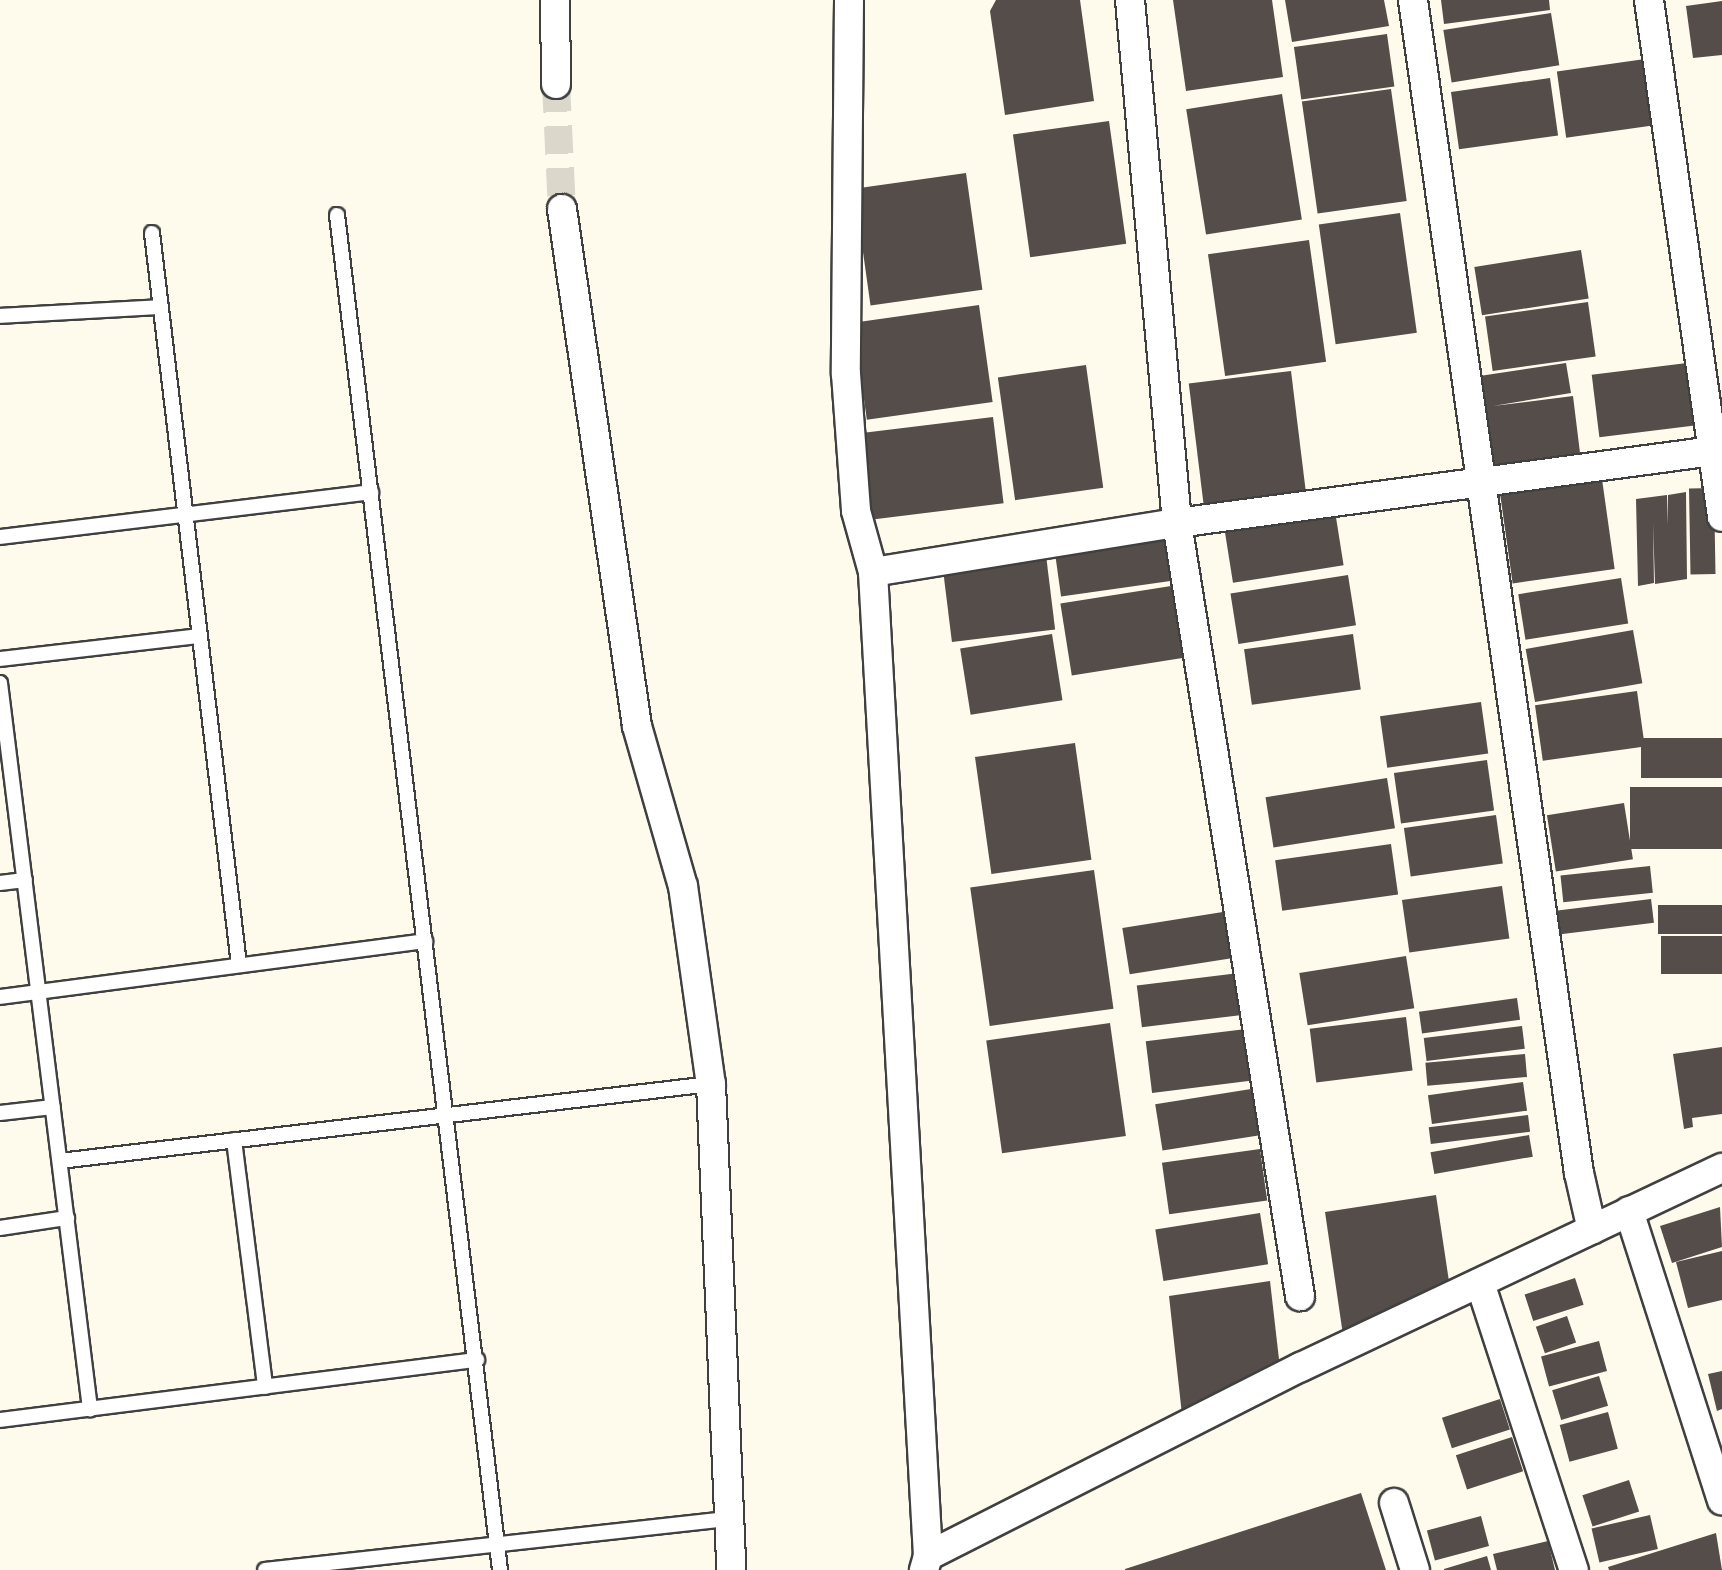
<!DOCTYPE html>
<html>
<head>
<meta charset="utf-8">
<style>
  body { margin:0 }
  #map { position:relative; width:1722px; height:1570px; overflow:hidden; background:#fffbec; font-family:Literata,serif }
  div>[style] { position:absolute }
  .building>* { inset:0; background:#554d49; transform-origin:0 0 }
  .minor-tunnel>* { height:28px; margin-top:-14px; transform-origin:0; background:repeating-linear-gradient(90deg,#dbd7cb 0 28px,transparent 0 42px) }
  .roads { filter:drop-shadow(2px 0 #404040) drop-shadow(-2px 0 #404040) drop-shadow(0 2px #404040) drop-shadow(0 -2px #404040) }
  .service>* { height:14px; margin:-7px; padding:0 7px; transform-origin:7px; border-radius:7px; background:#fff }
  .minor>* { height:28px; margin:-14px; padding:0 14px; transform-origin:14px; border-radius:14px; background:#fff }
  span { translate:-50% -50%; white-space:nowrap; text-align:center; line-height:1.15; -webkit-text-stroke:8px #fff; paint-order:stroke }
</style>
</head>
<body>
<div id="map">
  <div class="building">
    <i style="clip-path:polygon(996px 0,1080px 0,1094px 101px,1005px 115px,990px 11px)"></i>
    <i style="clip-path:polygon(1173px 0,1272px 0,1283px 77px,1186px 91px)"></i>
    <i style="clip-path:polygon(1285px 0,1384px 0,1389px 26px,1292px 42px)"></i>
    <i style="clip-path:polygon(1441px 0,1549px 0,1550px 10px,1444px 24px)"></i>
    <i style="clip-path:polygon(1722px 1px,1722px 55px,1693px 58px,1686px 6px)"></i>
    <i style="left:1551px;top:13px;width:53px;height:109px;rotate:81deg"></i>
    <i style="left:1387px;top:34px;width:53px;height:94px;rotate:82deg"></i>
    <i style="left:1645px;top:59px;width:67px;height:89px;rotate:82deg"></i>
    <i style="left:1550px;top:78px;width:58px;height:100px;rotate:82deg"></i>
    <i style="left:1391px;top:89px;width:113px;height:90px;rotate:82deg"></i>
    <i style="left:1282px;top:94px;width:127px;height:97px;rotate:81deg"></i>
    <i style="left:1109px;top:121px;width:124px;height:97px;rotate:82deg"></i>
    <i style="left:966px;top:173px;width:118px;height:113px;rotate:82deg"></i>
    <i style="left:1400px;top:213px;width:121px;height:82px;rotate:82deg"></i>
    <i style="left:1309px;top:240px;width:123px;height:102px;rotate:82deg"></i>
    <i style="left:1581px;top:250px;width:49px;height:108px;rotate:81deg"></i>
    <i style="left:1588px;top:302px;width:55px;height:104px;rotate:82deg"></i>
    <i style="left:979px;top:305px;width:98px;height:127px;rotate:82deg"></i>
    <i style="clip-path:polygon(1566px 363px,1571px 393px,1493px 406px,1573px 396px,1581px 461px,1486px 473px,1473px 377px)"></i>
    <i style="left:1687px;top:363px;width:63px;height:96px;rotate:83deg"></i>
    <i style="left:1086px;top:365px;width:124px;height:89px;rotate:82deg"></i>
    <i style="left:1291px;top:371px;width:123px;height:103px;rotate:83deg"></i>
    <i style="left:993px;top:417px;width:87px;height:132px;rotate:83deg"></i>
    <i style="left:1602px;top:479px;width:91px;height:103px;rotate:82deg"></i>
    <i style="left:1714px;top:488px;width:86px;height:25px;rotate:89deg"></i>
    <i style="clip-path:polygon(1686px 492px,1687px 579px,1655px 584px,1653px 523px,1654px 583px,1638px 586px,1636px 499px,1667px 495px,1668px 525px,1668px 495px)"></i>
    <i style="left:1335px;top:511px;width:55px;height:112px;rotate:81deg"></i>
    <i style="left:1167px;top:531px;width:50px;height:114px;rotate:82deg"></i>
    <i style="left:1046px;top:555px;width:75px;height:104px;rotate:83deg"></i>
    <i style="left:1348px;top:575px;width:51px;height:119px;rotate:81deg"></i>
    <i style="left:1621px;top:578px;width:46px;height:104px;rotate:81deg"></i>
    <i style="left:1171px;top:586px;width:73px;height:112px;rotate:81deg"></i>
    <i style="left:1633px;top:630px;width:54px;height:109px;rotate:80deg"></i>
    <i style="left:1052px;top:634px;width:67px;height:93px;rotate:81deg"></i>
    <i style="left:1353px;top:634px;width:56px;height:110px;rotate:82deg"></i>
    <i style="left:1637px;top:691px;width:56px;height:103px;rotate:82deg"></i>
    <i style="left:1481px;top:702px;width:52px;height:102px;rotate:82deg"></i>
    <i style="left:1722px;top:738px;width:40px;height:81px;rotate:90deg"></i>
    <i style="left:1075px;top:743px;width:118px;height:101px;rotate:82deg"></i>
    <i style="left:1487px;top:760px;width:51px;height:94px;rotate:82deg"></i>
    <i style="left:1387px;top:778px;width:51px;height:123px;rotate:81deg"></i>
    <i style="left:1722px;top:787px;width:62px;height:92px;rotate:90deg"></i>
    <i style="left:1624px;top:803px;width:57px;height:78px;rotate:81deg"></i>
    <i style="left:1496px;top:815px;width:49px;height:93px;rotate:82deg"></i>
    <i style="left:1391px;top:844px;width:51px;height:117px;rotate:82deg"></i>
    <i style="left:1650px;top:866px;width:27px;height:90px;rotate:84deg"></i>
    <i style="left:1094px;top:870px;width:140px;height:125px;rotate:82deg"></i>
    <i style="left:1502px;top:886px;width:53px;height:101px;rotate:82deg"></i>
    <i style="left:1651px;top:899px;width:24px;height:94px;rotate:83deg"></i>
    <i style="left:1722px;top:905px;width:29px;height:64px;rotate:90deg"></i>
    <i style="left:1229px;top:911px;width:47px;height:108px;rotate:81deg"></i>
    <i style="left:1722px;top:936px;width:38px;height:61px;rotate:90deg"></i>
    <i style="left:1406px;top:956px;width:53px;height:108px;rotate:81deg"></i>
    <i style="left:1239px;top:973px;width:42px;height:103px;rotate:83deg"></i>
    <i style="left:1517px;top:998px;width:22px;height:99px;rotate:82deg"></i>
    <i style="left:1406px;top:1017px;width:54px;height:97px;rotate:83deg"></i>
    <i style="left:1110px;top:1023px;width:114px;height:125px;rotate:82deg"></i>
    <i style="left:1522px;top:1026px;width:23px;height:99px;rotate:83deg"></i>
    <i style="left:1246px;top:1029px;width:52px;height:101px;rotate:83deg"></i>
    <i style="clip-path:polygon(1722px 1047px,1722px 1114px,1692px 1118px,1693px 1127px,1684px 1129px,1673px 1054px)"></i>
    <i style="left:1525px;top:1054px;width:23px;height:100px;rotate:85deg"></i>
    <i style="left:1523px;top:1082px;width:29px;height:96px;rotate:82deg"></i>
    <i style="left:1251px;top:1089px;width:47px;height:97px;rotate:81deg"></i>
    <i style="left:1528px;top:1115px;width:17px;height:100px;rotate:83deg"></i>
    <i style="left:1529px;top:1135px;width:22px;height:100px;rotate:80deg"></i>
    <i style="left:1260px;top:1149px;width:52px;height:99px;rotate:82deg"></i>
    <i style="clip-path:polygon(1436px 1195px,1450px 1288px,1343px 1335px,1325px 1212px)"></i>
    <i style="clip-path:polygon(1720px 1207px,1722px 1247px,1672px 1263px,1660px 1226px)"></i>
    <i style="left:1260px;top:1213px;width:52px;height:106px;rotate:81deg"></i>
    <i style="clip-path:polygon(1722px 1251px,1722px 1300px,1688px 1308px,1676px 1262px)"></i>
    <i style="left:1575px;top:1278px;width:28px;height:53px;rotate:72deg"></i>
    <i style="clip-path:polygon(1270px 1281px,1280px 1368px,1183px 1424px,1169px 1296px)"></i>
    <i style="left:1567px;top:1316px;width:28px;height:33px;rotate:71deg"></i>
    <i style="left:1599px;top:1341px;width:31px;height:60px;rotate:75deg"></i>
    <i style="clip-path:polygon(1722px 1371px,1722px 1409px,1717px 1411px,1708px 1374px)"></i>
    <i style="left:1599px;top:1376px;width:31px;height:49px;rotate:73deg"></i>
    <i style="left:1500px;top:1399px;width:32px;height:61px;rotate:72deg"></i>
    <i style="left:1608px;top:1412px;width:38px;height:50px;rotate:75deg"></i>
    <i style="left:1512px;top:1437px;width:36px;height:59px;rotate:72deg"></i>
    <i style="left:1629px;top:1480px;width:33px;height:49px;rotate:72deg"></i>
    <i style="clip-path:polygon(1361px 1493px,1386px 1570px,1125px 1570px,1125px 1569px)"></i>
    <i style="left:1650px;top:1515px;width:35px;height:60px;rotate:77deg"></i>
    <i style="left:1481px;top:1516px;width:31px;height:56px;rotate:75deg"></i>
    <i style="clip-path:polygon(1716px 1533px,1722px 1570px,1609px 1570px,1608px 1567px)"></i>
    <i style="clip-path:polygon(1548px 1541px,1555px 1570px,1497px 1570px,1493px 1554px)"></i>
    <i style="clip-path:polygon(1487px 1556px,1491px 1570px,1444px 1570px,1444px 1569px)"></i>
  </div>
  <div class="minor-tunnel">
    <i style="left:556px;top:84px;width:125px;rotate:87.3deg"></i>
  </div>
  <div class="roads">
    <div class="service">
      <i style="left:337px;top:215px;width:1365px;rotate:83.14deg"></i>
      <i style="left:152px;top:233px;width:737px;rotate:83.22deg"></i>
      <i style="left:0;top:316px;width:161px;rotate:-3.2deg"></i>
      <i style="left:0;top:537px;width:374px;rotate:-6.9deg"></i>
      <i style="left:0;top:659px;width:201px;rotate:-6.6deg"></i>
      <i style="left:0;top:683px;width:732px;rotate:82.93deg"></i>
      <i style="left:0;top:883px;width:25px;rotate:-7deg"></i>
      <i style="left:0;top:997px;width:429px;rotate:-7.5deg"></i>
      <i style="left:0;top:1113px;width:53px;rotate:-6.5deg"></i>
      <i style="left:234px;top:1140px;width:249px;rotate:82.8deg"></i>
      <i style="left:60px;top:1161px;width:656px;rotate:-6.75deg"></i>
      <i style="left:0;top:1228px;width:68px;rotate:-8.5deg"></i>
      <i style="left:0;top:1420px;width:481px;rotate:-7.2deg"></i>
      <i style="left:265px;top:1570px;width:467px;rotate:-6.3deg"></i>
    </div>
    <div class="minor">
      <i style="left:555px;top:0;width:84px;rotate:89.3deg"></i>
      <i style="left:849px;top:0;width:374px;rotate:90.5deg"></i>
      <i style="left:846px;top:374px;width:137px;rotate:85.8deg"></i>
      <i style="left:856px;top:511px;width:63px;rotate:74.4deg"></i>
      <i style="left:873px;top:572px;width:986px;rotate:86.8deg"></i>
      <i style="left:928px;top:1556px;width:15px;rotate:106deg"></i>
      <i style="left:1130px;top:0;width:525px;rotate:84.86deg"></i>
      <i style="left:1177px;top:523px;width:783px;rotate:80.96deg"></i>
      <i style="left:1413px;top:0;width:1185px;rotate:81.95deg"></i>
      <i style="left:1579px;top:1173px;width:58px;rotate:77.2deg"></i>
      <i style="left:1649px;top:0;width:522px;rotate:81.96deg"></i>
      <i style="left:562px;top:209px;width:522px;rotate:81.75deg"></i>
      <i style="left:637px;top:726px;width:166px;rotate:74deg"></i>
      <i style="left:683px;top:886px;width:200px;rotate:82deg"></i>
      <i style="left:711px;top:1084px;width:486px;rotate:87.6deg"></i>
      <i style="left:873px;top:572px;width:308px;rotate:-9.2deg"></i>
      <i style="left:1177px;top:523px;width:541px;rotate:-7.65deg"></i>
      <i style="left:1629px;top:1211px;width:304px;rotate:72.2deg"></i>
      <i style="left:1480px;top:1283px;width:302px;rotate:71.9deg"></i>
      <i style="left:1394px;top:1503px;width:70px;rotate:72.6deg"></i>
      <i style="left:928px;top:1556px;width:418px;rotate:-26.9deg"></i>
      <i style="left:1301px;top:1367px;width:466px;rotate:-25.3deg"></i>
    </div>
  </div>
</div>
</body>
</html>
